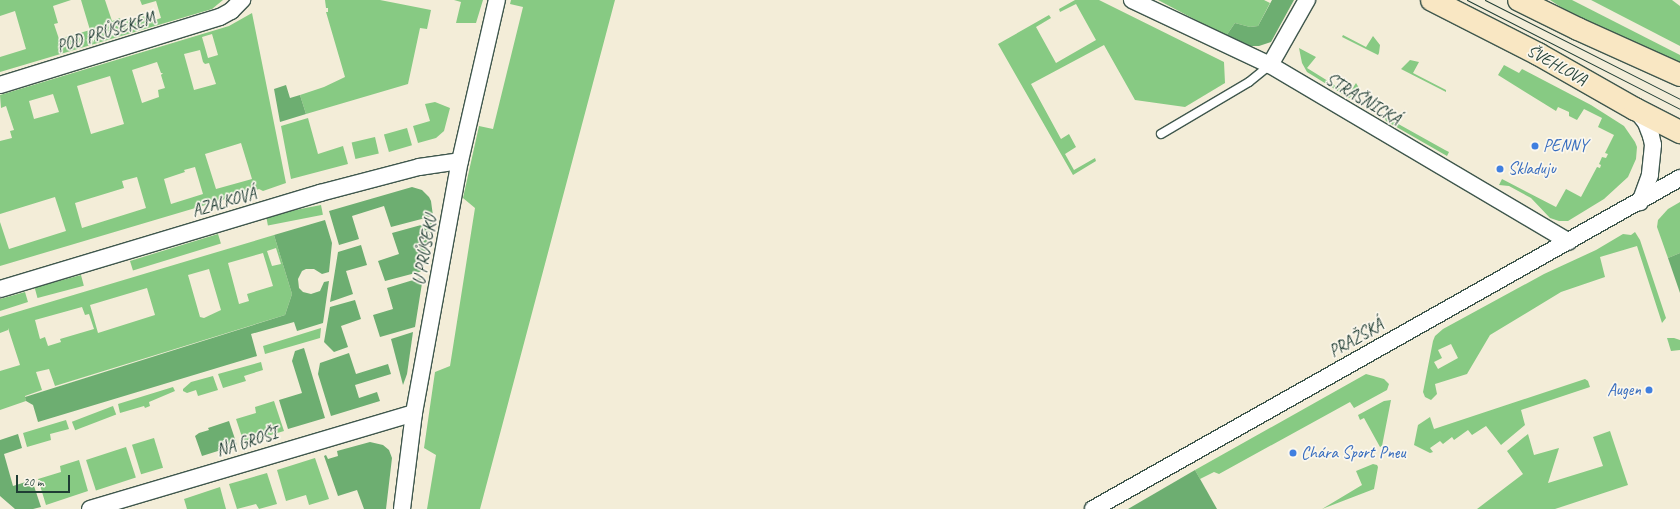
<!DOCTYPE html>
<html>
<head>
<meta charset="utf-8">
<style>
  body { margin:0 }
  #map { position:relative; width:1680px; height:509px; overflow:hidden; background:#f3edd8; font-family:Caveat,sans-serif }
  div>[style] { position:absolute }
  .green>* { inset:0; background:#87ca83; transform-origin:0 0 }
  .forest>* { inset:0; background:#6dae71 }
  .roads { filter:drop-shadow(1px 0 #3f574d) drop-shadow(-1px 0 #3f574d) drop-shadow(0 1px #3f574d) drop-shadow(0 -1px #3f574d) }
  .lane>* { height:8px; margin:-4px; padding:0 4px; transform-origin:4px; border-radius:4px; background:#fff }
  .street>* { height:16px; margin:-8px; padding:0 8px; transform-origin:8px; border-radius:8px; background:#fff }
  .secondary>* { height:22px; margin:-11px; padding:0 11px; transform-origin:11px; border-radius:11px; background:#f9e7c3 }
  .tram>* { height:1px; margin:-0.5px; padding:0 0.5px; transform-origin:0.5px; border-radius:0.5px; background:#1f3d34 }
  .dots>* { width:11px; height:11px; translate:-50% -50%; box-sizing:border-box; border:2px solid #fbf7ec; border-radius:50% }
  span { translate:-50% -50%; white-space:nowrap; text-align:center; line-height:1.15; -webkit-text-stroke:3.5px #fbf7ec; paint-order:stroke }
  .street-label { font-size:17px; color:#1f3d34 }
  .shop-label { font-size:17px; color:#366cbe }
  .left { translate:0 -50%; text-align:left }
  .right { translate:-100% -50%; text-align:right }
  .scale { position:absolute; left:16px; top:475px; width:54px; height:18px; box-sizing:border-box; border:2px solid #1f3d34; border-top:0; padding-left:5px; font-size:12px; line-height:14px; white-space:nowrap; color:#1f3d34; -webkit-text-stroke:3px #fbf7ec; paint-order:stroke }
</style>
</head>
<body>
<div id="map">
  <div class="green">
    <i style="clip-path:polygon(0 0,71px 0,53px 6px,58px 23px,54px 24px,59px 39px,90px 30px,81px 0,105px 0,112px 21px,120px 18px,121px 22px,144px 15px,146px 23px,161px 18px,156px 1px,142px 5px,140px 0,223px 0,212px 9px,0 72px,0 57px,26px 49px,15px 11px,0 16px)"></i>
    <i style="clip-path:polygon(325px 0,380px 0,431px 10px,427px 29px,420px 28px,408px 84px,306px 114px,300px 95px,324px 87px,345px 77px,326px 12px,328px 12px,328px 8px,326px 8px)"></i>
    <i style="clip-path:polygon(454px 0,483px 0,476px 23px,456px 23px,461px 2px)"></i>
    <i style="clip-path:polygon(511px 0,615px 0,480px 509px,427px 509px,436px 455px,424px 448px,435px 372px,450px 366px,475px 208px,463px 198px,479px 126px,493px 129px,523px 7px,510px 4px)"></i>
    <i style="clip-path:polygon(1075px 0,1099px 0,1224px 62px,1225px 83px,1185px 107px,1135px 100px,1104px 45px,1031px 84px,1061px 139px,1069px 134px,1076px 147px,1065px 154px,1074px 170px,1095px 158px,1096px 161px,1073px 175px,998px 44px,1049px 15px,1051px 18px,1036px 27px,1056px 63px,1096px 40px,1076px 4px,1060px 12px,1059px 9px)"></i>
    <i style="clip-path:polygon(1158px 0,1264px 0,1270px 3px,1258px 26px,1250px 27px,1235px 23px,1226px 36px)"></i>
    <i style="clip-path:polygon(1550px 0,1572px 0,1680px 55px,1680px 64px,1573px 15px)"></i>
    <i style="clip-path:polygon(1591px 0,1672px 0,1680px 6px,1680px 46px)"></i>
    <i style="clip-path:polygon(evenodd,252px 13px,286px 183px,263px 191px,259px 189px,0 266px,0 222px,9px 249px,66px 231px,55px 197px,0 214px,0 141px,12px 138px,10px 131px,14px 130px,6px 106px,1px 108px,0 95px,229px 26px,252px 13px,212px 34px,218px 55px,208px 58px,202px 37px,212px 34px,252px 13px,200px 50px,203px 62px,205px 64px,209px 63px,216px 84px,194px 90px,184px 54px,200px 50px,252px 13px,157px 62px,161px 73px,163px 73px,161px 75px,165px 88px,158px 90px,159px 97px,142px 103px,132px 70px,157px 62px,252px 13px,110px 76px,124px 124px,91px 134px,77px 86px,110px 76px,252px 13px,53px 94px,59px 112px,34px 119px,29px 101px,53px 94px,252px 13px,241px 143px,252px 179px,216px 189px,205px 154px,241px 143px,252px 13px,195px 167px,203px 194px,171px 204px,164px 179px,185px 172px,184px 170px,195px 167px,252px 13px,137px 177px,146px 208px,82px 228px,75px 203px,124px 188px,122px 181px,137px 177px)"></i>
    <i style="clip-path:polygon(1343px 35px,1366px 47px,1373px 36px,1380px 45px,1379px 53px,1378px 55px,1342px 37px)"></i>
    <i style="clip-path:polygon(1299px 48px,1316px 57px,1307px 68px,1349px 94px,1356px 83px,1359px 88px,1357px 93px,1349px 98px,1307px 72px,1302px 63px)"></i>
    <i style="clip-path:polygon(1410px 60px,1419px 62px,1413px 73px,1446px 90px,1446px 92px,1401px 69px)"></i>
    <i style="clip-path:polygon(1504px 65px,1519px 73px,1522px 69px,1591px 105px,1624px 126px,1635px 142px,1637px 147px,1636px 159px,1628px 177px,1604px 199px,1568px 221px,1559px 221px,1550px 218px,1531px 198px,1509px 186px,1499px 185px,1502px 179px,1556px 207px,1566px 189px,1581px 197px,1597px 167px,1600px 168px,1601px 165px,1599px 164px,1602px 157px,1606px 158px,1608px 154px,1605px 153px,1614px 135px,1598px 127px,1602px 118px,1584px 109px,1577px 120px,1569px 116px,1569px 112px,1558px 107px,1556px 111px,1498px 75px)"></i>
    <i style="clip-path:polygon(435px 102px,450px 108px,444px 131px,436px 138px,418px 143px,413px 126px,430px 121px,425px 104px)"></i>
    <i style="clip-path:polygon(1384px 116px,1445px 150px,1449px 152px,1447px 156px,1386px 121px)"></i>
    <i style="clip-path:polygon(308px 118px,318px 154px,343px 146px,348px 164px,291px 179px,281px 126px)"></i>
    <i style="left:407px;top:128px;width:18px;height:24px;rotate:74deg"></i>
    <i style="left:375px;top:137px;width:17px;height:24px;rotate:77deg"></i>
    <i style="clip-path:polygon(1680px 202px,1680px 253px,1668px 258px,1657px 227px,1658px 220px,1668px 209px)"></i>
    <i style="left:321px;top:205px;width:10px;height:56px;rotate:79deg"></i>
    <i style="clip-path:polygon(evenodd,1635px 232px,1640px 240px,1666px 318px,1662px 323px,1637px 246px,1600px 257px,1605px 277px,1561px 292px,1490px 335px,1467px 374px,1435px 384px,1437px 394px,1431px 400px,1425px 397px,1423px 392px,1433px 341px,1435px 336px,1443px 329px,1544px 274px,1596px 250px,1623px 234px,1631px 235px,1635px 232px,1451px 344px,1458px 358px,1438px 369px,1434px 362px,1442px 358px,1438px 350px,1451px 344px)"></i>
    <i style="left:218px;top:234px;width:10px;height:92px;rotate:73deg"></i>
    <i style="clip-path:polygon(evenodd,274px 235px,292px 294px,285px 315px,55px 386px,49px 369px,36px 372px,42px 390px,25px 396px,26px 401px,0 410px,0 371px,20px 365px,8px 328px,8px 330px,0 333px,0 317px,274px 235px,276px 248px,281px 264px,272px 266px,267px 251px,276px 248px,274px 235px,263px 253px,273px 286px,247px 294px,249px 301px,239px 304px,228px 263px,263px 253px,274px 235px,209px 269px,221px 310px,204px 318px,200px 317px,188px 275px,209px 269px,274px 235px,147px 288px,155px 315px,98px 333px,90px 305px,147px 288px,274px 235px,82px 307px,85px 315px,89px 314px,94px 329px,60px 339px,61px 342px,48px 346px,45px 337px,40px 339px,35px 320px,82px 307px)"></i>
    <i style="left:81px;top:275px;width:11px;height:48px;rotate:75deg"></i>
    <i style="clip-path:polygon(25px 292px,28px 302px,0 311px,0 299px)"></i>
    <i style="clip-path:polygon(321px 328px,320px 338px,265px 354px,263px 346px)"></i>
    <i style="clip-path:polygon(1667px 338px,1674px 338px,1680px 340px,1680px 350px,1671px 351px)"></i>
    <i style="clip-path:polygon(261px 362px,263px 370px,244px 376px,246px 381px,223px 388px,218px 374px)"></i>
    <i style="clip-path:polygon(1366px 374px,1384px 379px,1389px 384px,1387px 390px,1354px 408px,1350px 402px,1219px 474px,1214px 472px,1200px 479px,1195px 470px)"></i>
    <i style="clip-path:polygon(213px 376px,218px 390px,198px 396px,196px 390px,187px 393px,183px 391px,183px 389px,191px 382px)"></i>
    <i style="clip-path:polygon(1585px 379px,1588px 381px,1590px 387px,1521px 410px,1525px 425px,1501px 445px,1486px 426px,1472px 435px,1468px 430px,1454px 440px,1452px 437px,1443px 444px,1440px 441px,1430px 448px,1433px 452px,1430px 453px,1414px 445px,1418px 425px,1430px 417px,1434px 429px)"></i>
    <i style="clip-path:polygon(173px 387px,175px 391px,149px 402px,150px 406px,145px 408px,144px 406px,120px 413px,118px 404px)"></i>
    <i style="clip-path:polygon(1391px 400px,1382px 446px,1380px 447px,1364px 418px,1360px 420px,1358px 415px,1384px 401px)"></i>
    <i style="clip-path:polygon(274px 401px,284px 431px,244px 443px,236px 419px,256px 413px,255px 407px)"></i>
    <i style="left:113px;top:406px;width:9px;height:44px;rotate:69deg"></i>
    <i style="clip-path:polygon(66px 420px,69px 429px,50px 434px,51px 440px,27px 447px,23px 433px)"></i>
    <i style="clip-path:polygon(1610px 431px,1628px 485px,1555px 509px,1477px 509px,1523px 474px,1507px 451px,1528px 434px,1534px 455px,1559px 448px,1548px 483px,1603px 466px,1593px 437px)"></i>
    <i style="left:154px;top:438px;width:31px;height:23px;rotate:73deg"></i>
    <i style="left:126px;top:447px;width:32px;height:42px;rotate:72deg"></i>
    <i style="clip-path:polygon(315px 458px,329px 499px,309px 505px,306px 495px,286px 501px,277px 470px)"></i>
    <i style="clip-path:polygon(79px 460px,88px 491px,46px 505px,38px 479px,61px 472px,60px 466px)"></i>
    <i style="clip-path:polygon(1373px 464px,1377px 465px,1378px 467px,1374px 489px,1322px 509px,1362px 485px,1356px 471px)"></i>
    <i style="clip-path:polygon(267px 473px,277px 504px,259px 509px,256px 504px,237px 509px,229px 484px)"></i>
    <i style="clip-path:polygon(220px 487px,226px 509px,187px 509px,184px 499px)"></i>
  </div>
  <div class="forest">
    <i style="clip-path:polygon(1272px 0,1294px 0,1271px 42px,1259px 46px,1249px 46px,1226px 36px,1235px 23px,1250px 27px,1258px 26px)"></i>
    <i style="clip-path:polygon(286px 85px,290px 98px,300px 95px,306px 114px,280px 122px,274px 89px)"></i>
    <i style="clip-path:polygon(412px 187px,422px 190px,429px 197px,431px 201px,433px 216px,391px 227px,384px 206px,352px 216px,359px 239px,339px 245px,329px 211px)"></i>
    <i style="clip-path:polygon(325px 220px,332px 243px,329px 272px,322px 274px,314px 269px,306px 269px,302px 271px,298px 279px,299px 288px,303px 292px,311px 294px,320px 291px,324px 282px,329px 281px,323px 323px,297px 331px,294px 322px,251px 334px,257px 356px,38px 422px,33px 405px,26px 401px,25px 397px,285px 315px,292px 294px,274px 235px)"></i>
    <i style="clip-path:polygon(432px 222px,423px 271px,385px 281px,378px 261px,399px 254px,392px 233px)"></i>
    <i style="clip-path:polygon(361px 245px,367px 265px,346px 271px,353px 294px,330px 302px,338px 252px)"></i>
    <i style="clip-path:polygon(1680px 253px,1680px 293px,1668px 258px)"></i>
    <i style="clip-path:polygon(423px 277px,415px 327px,380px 337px,373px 315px,393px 309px,387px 288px)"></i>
    <i style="clip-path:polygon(355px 300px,361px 319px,341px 326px,348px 347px,334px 352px,324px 342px,330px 307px)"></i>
    <i style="clip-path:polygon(413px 332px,407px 374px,403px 385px,391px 339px)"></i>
    <i style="clip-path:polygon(304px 348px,325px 418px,288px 429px,279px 400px,302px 393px,292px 361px,295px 351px)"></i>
    <i style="clip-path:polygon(349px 353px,356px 374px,388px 364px,391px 374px,355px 385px,359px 398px,377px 392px,380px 401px,331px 416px,318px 374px,320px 363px)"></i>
    <i style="clip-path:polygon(229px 421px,237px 445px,202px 456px,195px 436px,199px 433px,209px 430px,208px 428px)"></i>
    <i style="clip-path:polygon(18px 434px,22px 448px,4px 454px,13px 486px,32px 480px,41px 507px,33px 509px,15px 509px,0 496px,0 440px)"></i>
    <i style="clip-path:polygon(370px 442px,383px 445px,389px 450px,392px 458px,386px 509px,364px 509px,357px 490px,338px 496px,324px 456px,326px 455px,328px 459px,338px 456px,337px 451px)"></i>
    <i style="clip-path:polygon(1195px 470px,1217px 509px,1128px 509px)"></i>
  </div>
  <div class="roads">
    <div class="lane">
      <i style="left:1161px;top:134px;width:102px;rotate:-30.6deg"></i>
      <i style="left:1249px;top:82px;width:27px;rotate:-39deg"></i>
    </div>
    <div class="street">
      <i style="left:1132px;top:0;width:153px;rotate:25.2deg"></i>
      <i style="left:1270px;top:65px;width:347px;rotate:30.6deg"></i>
      <i style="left:1270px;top:65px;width:75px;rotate:-60.4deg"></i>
      <i style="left:0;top:85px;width:230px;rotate:-17.2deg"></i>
      <i style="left:220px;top:17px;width:13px;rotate:-29deg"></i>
      <i style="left:231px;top:11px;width:16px;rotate:-45deg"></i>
      <i style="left:1636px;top:110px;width:16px;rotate:52deg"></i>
      <i style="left:1646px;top:123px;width:14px;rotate:69deg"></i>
      <i style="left:1651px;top:136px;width:9px;rotate:77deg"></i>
      <i style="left:1653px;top:145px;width:30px;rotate:96deg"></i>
      <i style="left:1650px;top:175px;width:29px;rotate:110deg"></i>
      <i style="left:0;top:289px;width:334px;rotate:-16.7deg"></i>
      <i style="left:320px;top:193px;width:102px;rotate:-14.7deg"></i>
      <i style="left:419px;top:167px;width:41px;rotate:-8.3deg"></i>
      <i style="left:90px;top:509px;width:338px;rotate:-16.5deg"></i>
      <i style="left:402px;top:509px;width:97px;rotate:-82.9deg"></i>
      <i style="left:414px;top:413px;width:256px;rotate:-79.7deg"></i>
      <i style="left:460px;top:161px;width:165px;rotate:-77.1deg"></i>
      <i style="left:1093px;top:509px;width:674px;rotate:-29.42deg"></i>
    </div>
    <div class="secondary">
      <i style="left:1432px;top:0;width:119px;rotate:27deg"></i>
      <i style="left:1538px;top:54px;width:112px;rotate:29.6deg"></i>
      <i style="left:1635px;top:109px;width:51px;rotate:27.1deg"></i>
      <i style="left:1519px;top:0;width:66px;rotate:26.2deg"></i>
      <i style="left:1578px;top:29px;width:112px;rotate:24.3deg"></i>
    </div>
  </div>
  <div class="tram">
    <i style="left:1467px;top:0;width:239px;rotate:27.1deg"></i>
    <i style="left:1485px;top:0;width:219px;rotate:26.9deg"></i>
  </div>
  <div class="dots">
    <i style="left:1535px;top:146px;background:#3f7fe0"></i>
    <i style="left:1500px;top:169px;background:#3f7fe0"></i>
    <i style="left:1649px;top:390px;background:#3f7fe0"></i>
    <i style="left:1293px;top:453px;background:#3f7fe0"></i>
  </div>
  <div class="street-label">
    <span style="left:106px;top:32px;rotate:-17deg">POD PRŮSEKEM</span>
    <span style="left:1557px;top:65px;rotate:29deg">ŠVEHLOVA</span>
    <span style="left:1363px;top:99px;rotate:31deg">STRAŠNICKÁ</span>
    <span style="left:224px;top:202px;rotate:-16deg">AZALKOVÁ</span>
    <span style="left:425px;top:250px;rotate:-80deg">U PRŮSEKU</span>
    <span style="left:1356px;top:338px;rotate:-30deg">PRAŽSKÁ</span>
    <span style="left:247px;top:442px;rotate:-17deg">NA GROŠI</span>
  </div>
  <div class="shop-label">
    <span class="left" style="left:1543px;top:146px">PENNY</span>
    <span class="left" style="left:1508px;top:169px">Skladuju</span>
    <span class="right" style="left:1641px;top:390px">Augen</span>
    <span class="left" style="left:1301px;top:453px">Chára Sport Pneu</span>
  </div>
  <div class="scale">20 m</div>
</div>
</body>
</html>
